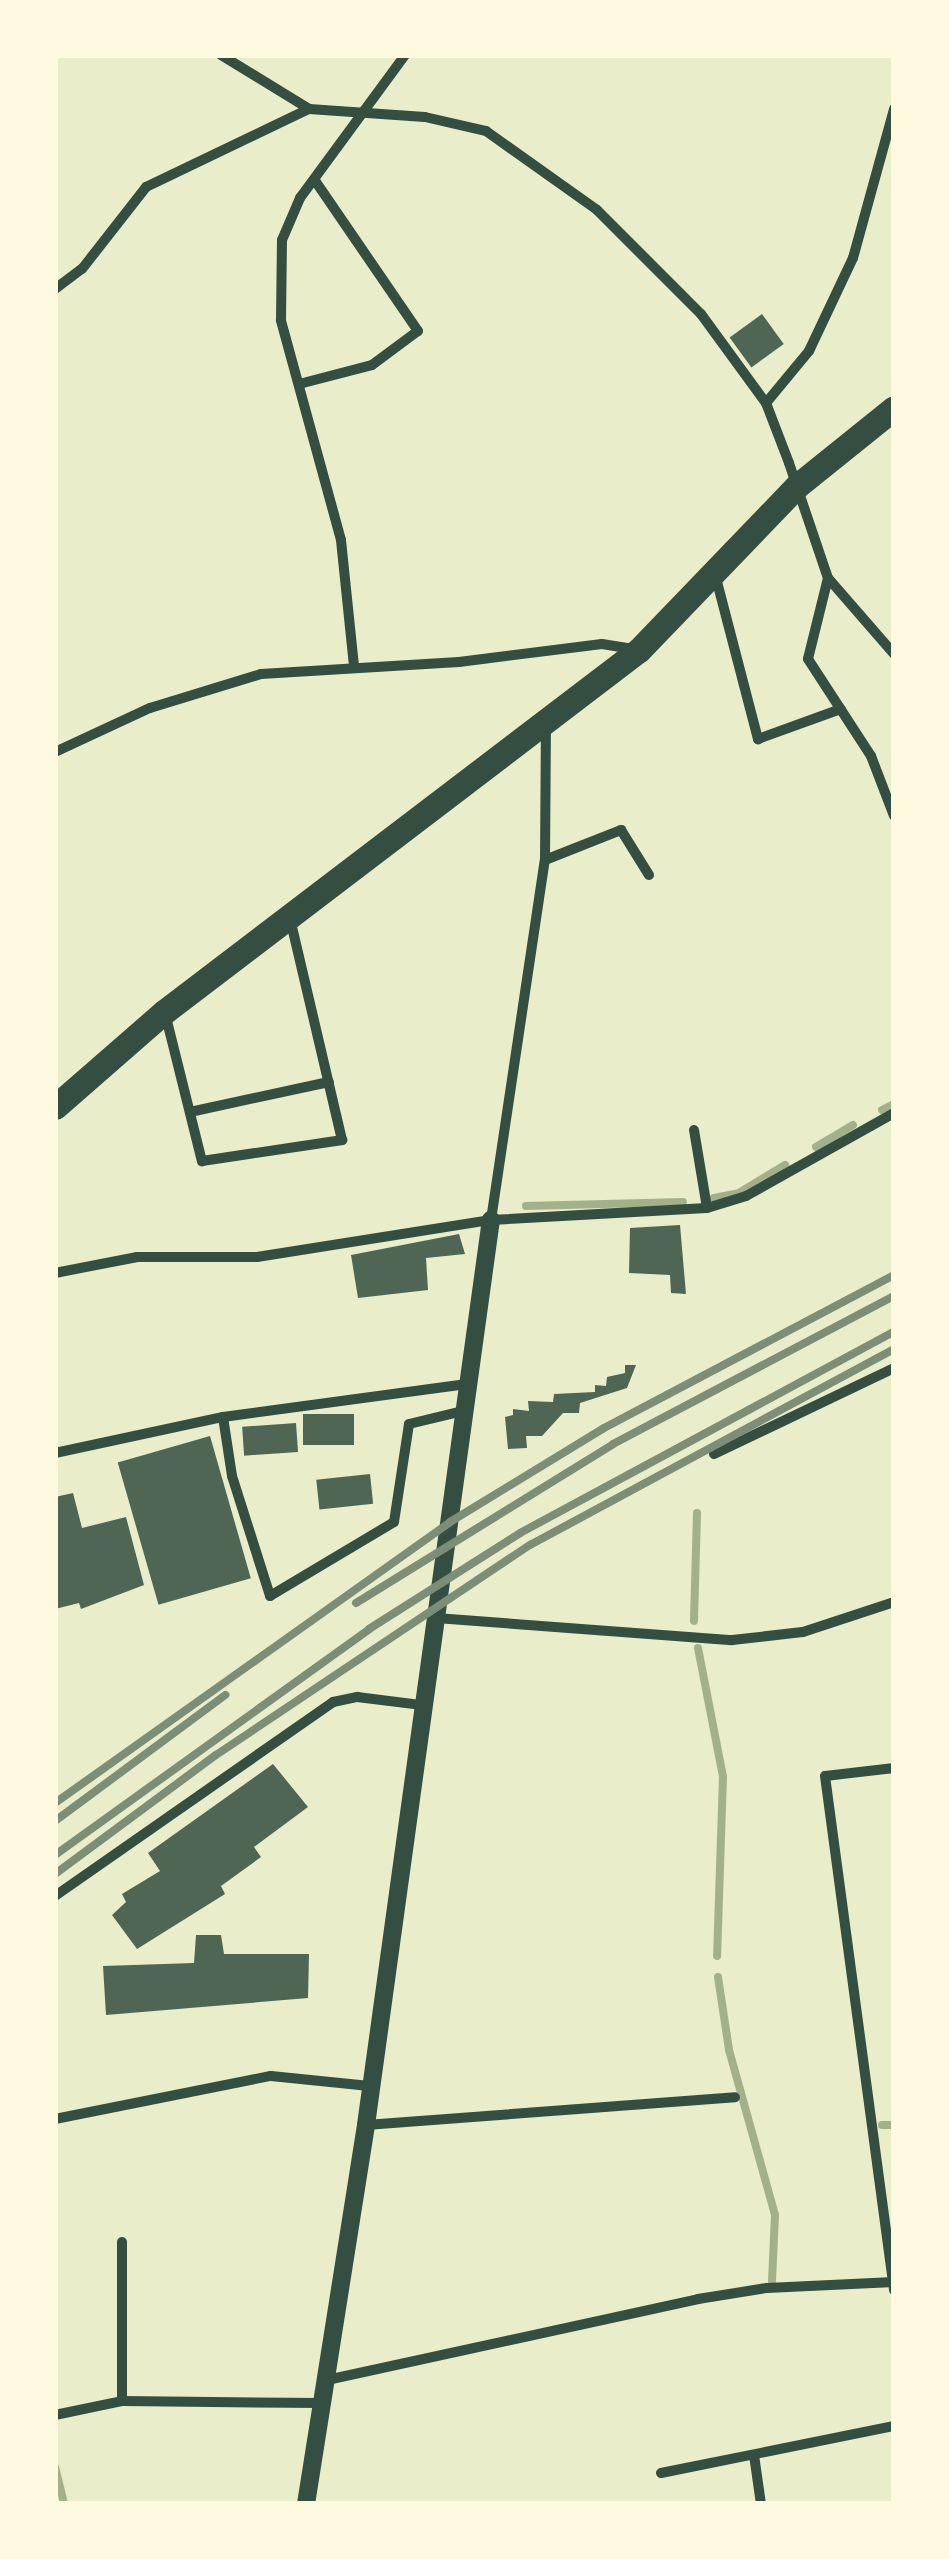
<!DOCTYPE html>
<html>
<head>
<meta charset="utf-8">
<style>
  body { margin:0 }
  #map { position:relative; width:949px; height:2559px; overflow:hidden; background:#e9edc9; font-family:Commissioner,sans-serif }
  div>[style] { position:absolute }
  .stream>* { height:8px; margin:-4px; padding:0 4px; transform-origin:4px; border-radius:4px; background:#a3b18a }
  .building>* { inset:0; background:#4f6655; transform-origin:0 0 }
  .minor>* { height:10px; margin:-5px; padding:0 5px; transform-origin:5px; border-radius:5px; background:#344e41 }
  .tertiary>* { height:18px; margin:-9px; padding:0 9px; transform-origin:9px; border-radius:9px; background:#344e41 }
  .trunk>* { height:25px; margin:-12.5px; padding:0 12.5px; transform-origin:12.5px; border-radius:12.5px; background:#344e41 }
  .rail>* { height:8px; margin:-4px; padding:0 4px; transform-origin:4px; border-radius:4px; background:#7c8e77 }
  span { translate:-50% -50%; white-space:nowrap; text-align:center; line-height:1.15; -webkit-text-stroke:10px #fefae0; paint-order:stroke }
  .frame { position:absolute; inset:0; border:58px solid #fefae0; pointer-events:none }
</style>
</head>
<body>
<div id="map">
  <div class="stream">
    <i style="left:882px;top:1110px;width:13px;rotate:-27deg"></i>
    <i style="left:816px;top:1147px;width:43px;rotate:-30.7deg"></i>
    <i style="left:714px;top:1198px;width:25px;rotate:-11deg"></i>
    <i style="left:739px;top:1193px;width:54px;rotate:-31.3deg"></i>
    <i style="left:526px;top:1206px;width:157px;rotate:-1.5deg"></i>
    <i style="left:694px;top:1621px;width:108px;rotate:-88.4deg"></i>
    <i style="left:698px;top:1648px;width:131px;rotate:79deg"></i>
    <i style="left:723px;top:1777px;width:179px;rotate:91.9deg"></i>
    <i style="left:718px;top:1977px;width:74px;rotate:81.4deg"></i>
    <i style="left:729px;top:2050px;width:171px;rotate:74.4deg"></i>
    <i style="left:775px;top:2215px;width:66px;rotate:92.6deg"></i>
    <i style="left:882px;top:2125px;width:12px"></i>
    <i style="left:55px;top:2467px;width:38px;rotate:76deg"></i>
  </div>
  <div class="building">
    <i style="left:762px;top:314px;width:37px;height:40px;rotate:54deg"></i>
    <i style="clip-path:polygon(680px 1225px,686px 1294px,671px 1293px,670px 1275px,629px 1273px,630px 1228px)"></i>
    <i style="clip-path:polygon(459px 1234px,465px 1254px,426px 1258px,428px 1290px,358px 1298px,351px 1255px)"></i>
    <i style="clip-path:polygon(625px 1365px,636px 1365px,627px 1388px,580px 1403px,579px 1413px,563px 1413px,542px 1436px,526px 1436px,527px 1448px,508px 1449px,505px 1417px,513px 1415px,513px 1409px,529px 1411px,528px 1401px,553px 1402px,554px 1394px,595px 1392px,595px 1385px,606px 1386px,607px 1377px,625px 1373px)"></i>
    <i style="left:354px;top:1414px;width:31px;height:51px;rotate:90deg"></i>
    <i style="left:296px;top:1423px;width:29px;height:54px;rotate:86deg"></i>
    <i style="left:210px;top:1436px;width:148px;height:96px;rotate:74deg"></i>
    <i style="left:370px;top:1474px;width:30px;height:54px;rotate:84deg"></i>
    <i style="clip-path:polygon(73px 1493px,82px 1528px,126px 1517px,144px 1585px,81px 1609px,79px 1603px,55px 1609px,55px 1497px)"></i>
    <i style="clip-path:polygon(273px 1764px,308px 1807px,254px 1847px,261px 1857px,221px 1886px,225px 1894px,137px 1949px,112px 1915px,126px 1902px,122px 1894px,160px 1871px,148px 1853px)"></i>
    <i style="clip-path:polygon(196px 1935px,221px 1935px,224px 1954px,309px 1954px,308px 1998px,106px 2015px,103px 1966px,194px 1963px)"></i>
  </div>
  <div class="minor">
    <i style="left:221px;top:55px;width:103px;rotate:31.5deg"></i>
    <i style="left:309px;top:109px;width:116px;rotate:3.9deg"></i>
    <i style="left:425px;top:117px;width:63px;rotate:12.9deg"></i>
    <i style="left:486px;top:131px;width:136px;rotate:35.4deg"></i>
    <i style="left:597px;top:210px;width:147px;rotate:45deg"></i>
    <i style="left:701px;top:314px;width:110px;rotate:53.9deg"></i>
    <i style="left:766px;top:403px;width:64px;rotate:69deg"></i>
    <i style="left:789px;top:463px;width:121px;rotate:71.3deg"></i>
    <i style="left:828px;top:578px;width:83px;rotate:103.9deg"></i>
    <i style="left:808px;top:659px;width:116px;rotate:57deg"></i>
    <i style="left:871px;top:756px;width:64px;rotate:69deg"></i>
    <i style="left:55px;top:289px;width:34px;rotate:-37deg"></i>
    <i style="left:82px;top:269px;width:104px;rotate:-52deg"></i>
    <i style="left:146px;top:187px;width:181px;rotate:-25.6deg"></i>
    <i style="left:303px;top:383px;width:71px;rotate:-14.6deg"></i>
    <i style="left:372px;top:365px;width:57px;rotate:-36.5deg"></i>
    <i style="left:418px;top:331px;width:181px;rotate:-124.4deg"></i>
    <i style="left:766px;top:403px;width:67px;rotate:-50.4deg"></i>
    <i style="left:809px;top:351px;width:103px;rotate:-64.7deg"></i>
    <i style="left:853px;top:258px;width:155px;rotate:-74.6deg"></i>
    <i style="left:715px;top:574px;width:171px;rotate:75.4deg"></i>
    <i style="left:758px;top:739px;width:88px;rotate:-19.9deg"></i>
    <i style="left:828px;top:578px;width:101px;rotate:49deg"></i>
    <i style="left:354px;top:666px;width:127px;rotate:-95.9deg"></i>
    <i style="left:341px;top:540px;width:228px;rotate:-105.3deg"></i>
    <i style="left:281px;top:320px;width:80px;rotate:-89.3deg"></i>
    <i style="left:282px;top:240px;width:46px;rotate:-66.8deg"></i>
    <i style="left:300px;top:198px;width:177px;rotate:-53.7deg"></i>
    <i style="left:55px;top:752px;width:105px;rotate:-24.9deg"></i>
    <i style="left:150px;top:708px;width:116px;rotate:-17deg"></i>
    <i style="left:261px;top:674px;width:198px;rotate:-3.5deg"></i>
    <i style="left:459px;top:662px;width:144px;rotate:-7.2deg"></i>
    <i style="left:602px;top:644px;width:30px;rotate:9deg"></i>
    <i style="left:545px;top:860px;width:82px;rotate:-21.5deg"></i>
    <i style="left:621px;top:830px;width:53px;rotate:58.1deg"></i>
    <i style="left:165px;top:1013px;width:153px;rotate:76deg"></i>
    <i style="left:202px;top:1161px;width:142px;rotate:-8.5deg"></i>
    <i style="left:342px;top:1140px;width:228px;rotate:-103.2deg"></i>
    <i style="left:190px;top:1112px;width:142px;rotate:-12.2deg"></i>
    <i style="left:694px;top:1130px;width:79px;rotate:80.5deg"></i>
    <i style="left:491px;top:1220px;width:364px;rotate:-81.5deg"></i>
    <i style="left:545px;top:860px;width:134px;rotate:-89.6deg"></i>
    <i style="left:55px;top:1273px;width:84px;rotate:-11deg"></i>
    <i style="left:137px;top:1257px;width:120px"></i>
    <i style="left:257px;top:1257px;width:237px;rotate:-9deg"></i>
    <i style="left:491px;top:1220px;width:216px;rotate:-3.2deg"></i>
    <i style="left:707px;top:1208px;width:41px;rotate:-17.1deg"></i>
    <i style="left:746px;top:1196px;width:170px;rotate:-29.3deg"></i>
    <i style="left:223px;top:1417px;width:246px;rotate:-7.7deg"></i>
    <i style="left:55px;top:1453px;width:172px;rotate:-12.1deg"></i>
    <i style="left:223px;top:1417px;width:60px;rotate:81.3deg"></i>
    <i style="left:232px;top:1476px;width:126px;rotate:72.4deg"></i>
    <i style="left:270px;top:1596px;width:144px;rotate:-30.8deg"></i>
    <i style="left:394px;top:1522px;width:99px;rotate:-81.3deg"></i>
    <i style="left:409px;top:1424px;width:56px;rotate:-13.5deg"></i>
    <i style="left:714px;top:1454px;width:199px;rotate:-25.5deg"></i>
    <i style="left:436px;top:1618px;width:297px;rotate:4.3deg"></i>
    <i style="left:732px;top:1640px;width:71px;rotate:-6.4deg"></i>
    <i style="left:803px;top:1632px;width:96px;rotate:-18.2deg"></i>
    <i style="left:894px;top:1768px;width:69px;rotate:173.4deg"></i>
    <i style="left:825px;top:1776px;width:519px;rotate:82.35deg"></i>
    <i style="left:55px;top:1896px;width:339px;rotate:-34.9deg"></i>
    <i style="left:333px;top:1702px;width:25px;rotate:-12deg"></i>
    <i style="left:357px;top:1697px;width:64px;rotate:7.1deg"></i>
    <i style="left:55px;top:2119px;width:220px;rotate:-11.3deg"></i>
    <i style="left:271px;top:2076px;width:99px;rotate:5.8deg"></i>
    <i style="left:366px;top:2125px;width:370px;rotate:-4.3deg"></i>
    <i style="left:122px;top:2242px;width:159px;rotate:90deg"></i>
    <i style="left:327px;top:2380px;width:380px;rotate:-12.3deg"></i>
    <i style="left:698px;top:2299px;width:70px;rotate:-9.1deg"></i>
    <i style="left:767px;top:2288px;width:127px;rotate:-2.7deg"></i>
    <i style="left:55px;top:2415px;width:68px;rotate:-11.8deg"></i>
    <i style="left:122px;top:2401px;width:199px;rotate:0.6deg"></i>
    <i style="left:754px;top:2455px;width:49px;rotate:81.9deg"></i>
    <i style="left:661px;top:2473px;width:238px;rotate:-11.4deg"></i>
  </div>
  <div class="tertiary">
    <i style="left:306px;top:2504px;width:384px;rotate:-81deg"></i>
    <i style="left:366px;top:2125px;width:914px;rotate:-82.14deg"></i>
  </div>
  <div class="trunk">
    <i style="left:55px;top:1107px;width:145px;rotate:-41.1deg"></i>
    <i style="left:164px;top:1012px;width:597px;rotate:-37.31deg"></i>
    <i style="left:639px;top:650px;width:228px;rotate:-46.1deg"></i>
    <i style="left:797px;top:486px;width:124px;rotate:-38.8deg"></i>
  </div>
  <div class="rail">
    <i style="left:356px;top:1603px;width:302px;rotate:-31.7deg"></i>
    <i style="left:613px;top:1444px;width:318px;rotate:-27.8deg"></i>
    <i style="left:55px;top:1803px;width:485px;rotate:-35.4deg"></i>
    <i style="left:450px;top:1522px;width:180px;rotate:-31.4deg"></i>
    <i style="left:604px;top:1428px;width:328px;rotate:-27.8deg"></i>
    <i style="left:55px;top:1821px;width:212px;rotate:-36.5deg"></i>
    <i style="left:55px;top:1855px;width:387px;rotate:-35.7deg"></i>
    <i style="left:369px;top:1629px;width:179px;rotate:-32.4deg"></i>
    <i style="left:520px;top:1533px;width:425px;rotate:-28.3deg"></i>
    <i style="left:55px;top:1874px;width:200px;rotate:-36.5deg"></i>
    <i style="left:216px;top:1755px;width:378px;rotate:-33.8deg"></i>
    <i style="left:530px;top:1545px;width:413px;rotate:-28.3deg"></i>
  </div>
  <div class="frame"></div>
</div>
</body>
</html>
